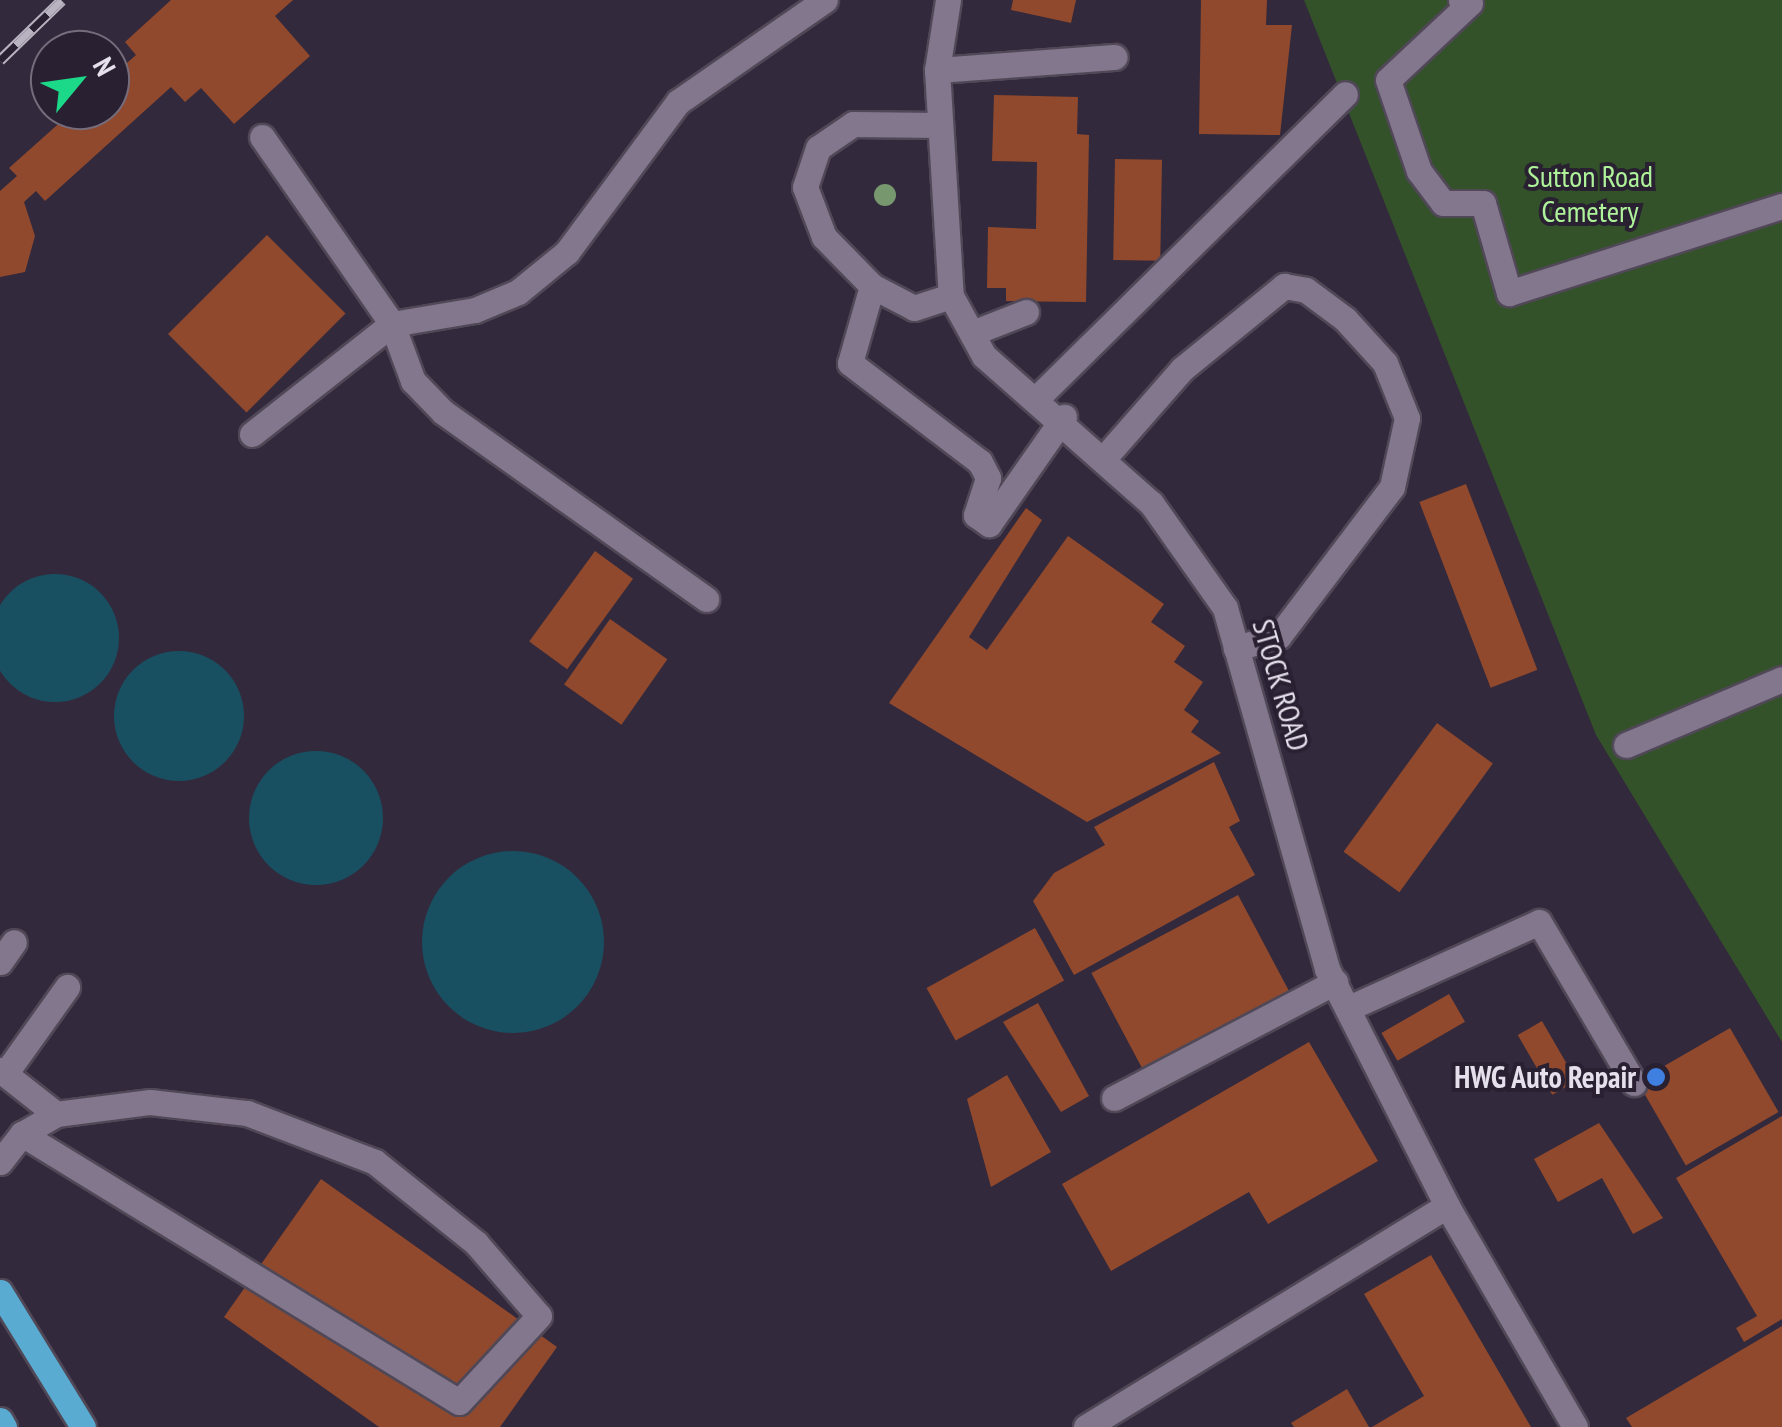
<!DOCTYPE html>
<html>
<head>
<meta charset="utf-8">
<style>
  body { margin:0 }
  #map { position:relative; width:1782px; height:1427px; overflow:hidden; background:#33293c; font-family:"PT Sans Narrow",sans-serif }
  div>[style] { position:absolute }
  .green>* { inset:0; background:#335229 }
  .water>* { inset:0; background:#185061 }
  .round { border-radius:50% }
  .building>* { inset:0; background:#90492c; transform-origin:0 0 }
  .roads { filter:drop-shadow(2px 0 #504857) drop-shadow(-2px 0 #504857) drop-shadow(0 2px #504857) drop-shadow(0 -2px #504857) }
  .minor>* { height:25px; margin:-12.5px; padding:0 12.5px; transform-origin:12.5px; border-radius:12.5px; background:#82778d }
  .major>* { height:25px; margin:-12.5px; padding:0 12.5px; transform-origin:12.5px; border-radius:12.5px; background:#5aabd1 }
  .rail>* { height:11px; margin-top:-5.5px; transform-origin:0; background:repeating-linear-gradient(90deg,#292032 0 22px,#b9b2c0 0 44px); box-sizing:border-box; border-block:2px solid #b9b2c0 }
  .trees>* { width:22px; height:22px; margin:-11px; border-radius:50%; background:#77986f }
  .dots>* { width:28px; height:28px; translate:-50% -50%; box-sizing:border-box; border:5px solid #292032; border-radius:50% }
  span { translate:-50% -50%; white-space:nowrap; text-align:center; line-height:1.15; -webkit-text-stroke:8px #292032; paint-order:stroke }
  .park-label { font-size:30px; color:#aef299 }
  .street-label { font-size:30px; color:#e6e0ec }
  .poi-label { font-size:30px; color:#e6e0ec; font-weight:700 }
  .right { translate:-100% -50%; text-align:right }
  .north { position:absolute; left:30px; top:30px; width:100px; height:100px; box-sizing:border-box; background:#292032; border:2px solid #756d7c; border-radius:50%; rotate:61deg; font-size:28px; font-weight:700; line-height:40px; text-align:center; color:#e6e0ec }
  .north::after { content:''; display:block; margin:auto; width:35px; height:45px; background:#1bd988; clip-path:polygon(50% 0,100% 100%,50% 72%,0 100%) }
</style>
</head>
<body>
<div id="map">
  <div class="green">
    <i style="clip-path:polygon(1304px 0,1782px 0,1782px 1042px,1596px 735px)"></i>
  </div>
  <div class="water">
    <i class="round" style="left:-9px;top:574px;width:128px;height:128px"></i>
    <i class="round" style="left:114px;top:651px;width:130px;height:130px"></i>
    <i class="round" style="left:249px;top:751px;width:134px;height:134px"></i>
    <i class="round" style="left:422px;top:851px;width:182px;height:182px"></i>
  </div>
  <div class="building">
    <i style="clip-path:polygon(171px 0,293px 0,275px 16px,310px 56px,234px 124px,201px 88px,185px 102px,171px 87px,45px 201px,36px 191px,24px 202px,35px 236px,25px 272px,0 277px,0 191px,17px 176px,9px 168px,74px 110px,110px 110px,110px 78px,136px 55px,125px 42px)"></i>
    <i style="clip-path:polygon(1013px 0,1076px 0,1071px 23px,1011px 10px)"></i>
    <i style="clip-path:polygon(1201px 0,1267px 0,1266px 25px,1292px 25px,1280px 135px,1199px 134px)"></i>
    <i style="clip-path:polygon(994px 95px,1078px 97px,1077px 134px,1089px 135px,1086px 302px,1006px 301px,1006px 288px,987px 288px,988px 227px,1036px 229px,1037px 162px,992px 161px)"></i>
    <i style="left:1115px;top:159px;width:47px;height:101px;rotate:1deg"></i>
    <i style="left:267px;top:235px;width:111px;height:140px;rotate:45deg"></i>
    <i style="left:1466px;top:484px;width:199px;height:50px;rotate:69deg"></i>
    <i style="clip-path:polygon(1026px 508px,1042px 520px,969px 637px,987px 650px,1068px 536px,1164px 604px,1151px 622px,1185px 646px,1174px 662px,1203px 682px,1184px 710px,1199px 721px,1191px 732px,1221px 753px,1087px 822px,889px 703px)"></i>
    <i style="left:595px;top:551px;width:47px;height:112px;rotate:36deg"></i>
    <i style="left:610px;top:619px;width:70px;height:80px;rotate:35deg"></i>
    <i style="left:1437px;top:723px;width:69px;height:159px;rotate:36deg"></i>
    <i style="clip-path:polygon(1214px 762px,1240px 821px,1229px 827px,1255px 875px,1074px 975px,1033px 901px,1054px 873px,1105px 845px,1094px 827px)"></i>
    <i style="left:1238px;top:895px;width:114px;height:166px;rotate:62deg"></i>
    <i style="left:1035px;top:928px;width:60px;height:124px;rotate:61deg"></i>
    <i style="left:1449px;top:994px;width:32px;height:78px;rotate:60deg"></i>
    <i style="clip-path:polygon(1038px 1003px,1089px 1096px,1061px 1112px,1003px 1022px)"></i>
    <i style="left:1542px;top:1021px;width:69px;height:28px;rotate:60deg"></i>
    <i style="left:1730px;top:1028px;width:97px;height:107px;rotate:60deg"></i>
    <i style="clip-path:polygon(1309px 1042px,1378px 1161px,1268px 1224px,1249px 1192px,1111px 1271px,1062px 1184px)"></i>
    <i style="clip-path:polygon(1007px 1075px,1051px 1152px,991px 1187px,967px 1099px)"></i>
    <i style="clip-path:polygon(1782px 1116px,1782px 1319px,1744px 1342px,1736px 1328px,1757px 1316px,1676px 1178px)"></i>
    <i style="clip-path:polygon(1599px 1123px,1663px 1218px,1633px 1234px,1602px 1178px,1558px 1202px,1534px 1159px)"></i>
    <i style="clip-path:polygon(321px 1179px,557px 1347px,500px 1427px,379px 1427px,224px 1317px)"></i>
    <i style="clip-path:polygon(1431px 1255px,1531px 1427px,1372px 1427px,1424px 1396px,1364px 1294px)"></i>
    <i style="clip-path:polygon(1782px 1326px,1782px 1427px,1632px 1427px,1626px 1418px)"></i>
    <i style="clip-path:polygon(1347px 1389px,1369px 1427px,1294px 1427px,1291px 1423px)"></i>
  </div>
  <div class="roads">
    <div class="minor">
      <i style="left:948px;top:0;width:71px;rotate:98.9deg"></i>
      <i style="left:937px;top:70px;width:226px;rotate:86.5deg"></i>
      <i style="left:951px;top:296px;width:68px;rotate:61.2deg"></i>
      <i style="left:984px;top:356px;width:222px;rotate:41.4deg"></i>
      <i style="left:1151px;top:503px;width:128px;rotate:54.8deg"></i>
      <i style="left:1225px;top:608px;width:375px;rotate:74.2deg"></i>
      <i style="left:1327px;top:969px;width:266px;rotate:63.1deg"></i>
      <i style="left:1447px;top:1206px;width:255px;rotate:59.9deg"></i>
      <i style="left:1461px;top:0;width:9px;rotate:18deg"></i>
      <i style="left:1470px;top:3px;width:112px;rotate:136.8deg"></i>
      <i style="left:1388px;top:80px;width:96px;rotate:71.2deg"></i>
      <i style="left:1419px;top:171px;width:40px;rotate:53deg"></i>
      <i style="left:1443px;top:203px;width:40px"></i>
      <i style="left:1483px;top:203px;width:94px;rotate:73.9deg"></i>
      <i style="left:1509px;top:293px;width:287px;rotate:-17.7deg"></i>
      <i style="left:937px;top:70px;width:178px;rotate:-4.2deg"></i>
      <i style="left:938px;top:125px;width:85px;rotate:-179.3deg"></i>
      <i style="left:853px;top:124px;width:42px;rotate:145.6deg"></i>
      <i style="left:818px;top:148px;width:41px;rotate:108.4deg"></i>
      <i style="left:805px;top:187px;width:53px;rotate:69.2deg"></i>
      <i style="left:824px;top:237px;width:69px;rotate:45.6deg"></i>
      <i style="left:872px;top:286px;width:47px;rotate:27.6deg"></i>
      <i style="left:914px;top:308px;width:39px;rotate:-18deg"></i>
      <i style="left:262px;top:137px;width:228px;rotate:55.2deg"></i>
      <i style="left:392px;top:324px;width:84px;rotate:-9.6deg"></i>
      <i style="left:475px;top:310px;width:47px;rotate:-22.7deg"></i>
      <i style="left:518px;top:292px;width:63px;rotate:-39.2deg"></i>
      <i style="left:567px;top:252px;width:187px;rotate:-53.5deg"></i>
      <i style="left:678px;top:102px;width:179px;rotate:-34.8deg"></i>
      <i style="left:872px;top:286px;width:80px;rotate:105.9deg"></i>
      <i style="left:850px;top:363px;width:163px;rotate:37.3deg"></i>
      <i style="left:980px;top:462px;width:18px;rotate:63deg"></i>
      <i style="left:988px;top:478px;width:39px;rotate:108deg"></i>
      <i style="left:976px;top:515px;width:16px;rotate:35deg"></i>
      <i style="left:989px;top:524px;width:131px;rotate:-55deg"></i>
      <i style="left:972px;top:333px;width:58px;rotate:-21.3deg"></i>
      <i style="left:1038px;top:397px;width:431px;rotate:-44.6deg"></i>
      <i style="left:252px;top:434px;width:178px;rotate:-38.2deg"></i>
      <i style="left:392px;top:324px;width:61px;rotate:69.8deg"></i>
      <i style="left:413px;top:381px;width:43px;rotate:45.9deg"></i>
      <i style="left:443px;top:412px;width:323px;rotate:35.4deg"></i>
      <i style="left:1105px;top:457px;width:117px;rotate:-48.8deg"></i>
      <i style="left:1182px;top:369px;width:132px;rotate:-39.1deg"></i>
      <i style="left:1284px;top:286px;width:22px;rotate:10deg"></i>
      <i style="left:1306px;top:290px;width:49px;rotate:36.6deg"></i>
      <i style="left:1345px;top:319px;width:59px;rotate:47.7deg"></i>
      <i style="left:1385px;top:363px;width:59px;rotate:68.2deg"></i>
      <i style="left:1407px;top:418px;width:71px;rotate:102.3deg"></i>
      <i style="left:1392px;top:487px;width:187px;rotate:127.2deg"></i>
      <i style="left:1279px;top:636px;width:45px;rotate:164.4deg"></i>
      <i style="left:1626px;top:745px;width:169px;rotate:-22.9deg"></i>
      <i style="left:0;top:962px;width:24px;rotate:-55deg"></i>
      <i style="left:1351px;top:1007px;width:206px;rotate:-24.3deg"></i>
      <i style="left:1539px;top:922px;width:187px;rotate:59.5deg"></i>
      <i style="left:0;top:1070px;width:71px;rotate:38.2deg"></i>
      <i style="left:5px;top:1074px;width:107px;rotate:-54.5deg"></i>
      <i style="left:1114px;top:1098px;width:250px;rotate:-27.7deg"></i>
      <i style="left:0;top:1162px;width:36px;rotate:-52deg"></i>
      <i style="left:22px;top:1134px;width:39px;rotate:-30deg"></i>
      <i style="left:56px;top:1114px;width:95px;rotate:-7.3deg"></i>
      <i style="left:150px;top:1102px;width:98px;rotate:6.5deg"></i>
      <i style="left:247px;top:1113px;width:137px;rotate:20.9deg"></i>
      <i style="left:375px;top:1162px;width:129px;rotate:38.7deg"></i>
      <i style="left:476px;top:1243px;width:96px;rotate:49.2deg"></i>
      <i style="left:539px;top:1316px;width:117px;rotate:132.9deg"></i>
      <i style="left:459px;top:1402px;width:513px;rotate:-148.48deg"></i>
      <i style="left:1086px;top:1427px;width:423px;rotate:-31.5deg"></i>
    </div>
    <div class="major">
      <i style="left:0;top:1292px;width:158px;rotate:58.4deg"></i>
      <i style="left:0;top:1420px;width:8px;rotate:60deg"></i>
    </div>
  </div>
  <div class="rail">
    <i style="left:0;top:60px;width:86px;rotate:-44.1deg"></i>
  </div>
  <div class="trees">
    <i style="left:885px;top:195px"></i>
  </div>
  <div class="dots">
    <i style="left:1656px;top:1077px;background:#3f7fe0"></i>
  </div>
  <div class="park-label">
    <span style="left:1590px;top:193px">Sutton Road<br>Cemetery</span>
  </div>
  <div class="street-label">
    <span style="left:1281px;top:685px;rotate:74deg">STOCK ROAD</span>
  </div>
  <div class="poi-label">
    <span class="right" style="left:1636px;top:1077px">HWG Auto Repair</span>
  </div>
  <div class="north">N</div>
</div>
</body>
</html>
